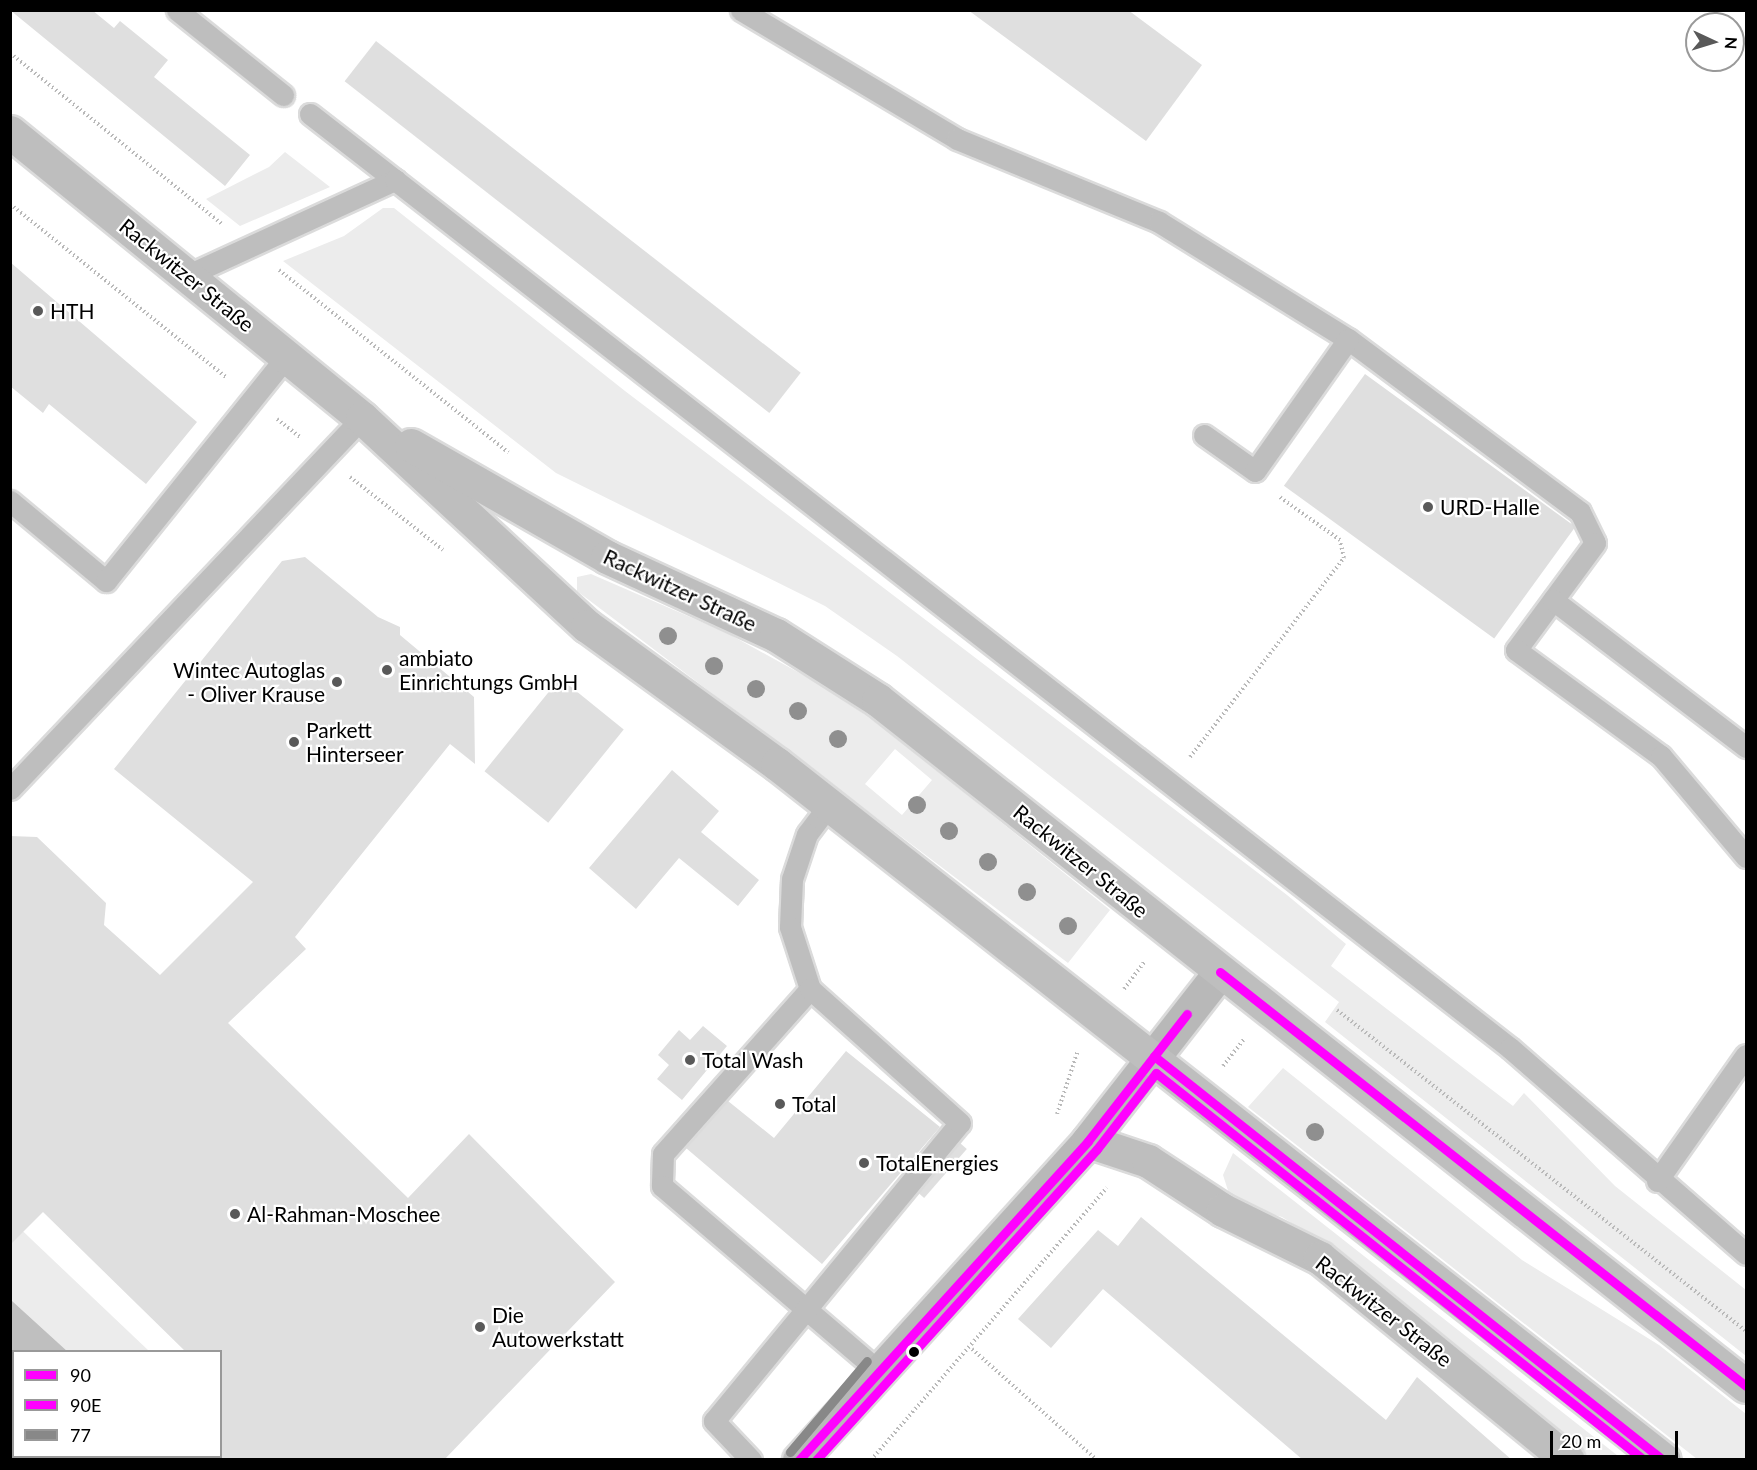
<!DOCTYPE html>
<html>
<head>
<meta charset="utf-8">
<style>
  body { margin:0 }
  #map { position:relative; width:1757px; height:1470px; overflow:hidden; background:#fff; font-family:Lato,sans-serif }
  div>[style] { position:absolute }
  .green>* { inset:0; background:#ececec }
  .water>* { inset:0; background:#bfbfbf }
  .building>* { inset:0; background:#dfdfdf; transform-origin:0 0 }
  .path>* { height:4px; margin-top:-2px; transform-origin:0; background:repeating-linear-gradient(90deg,#b9b9b9 0 1.5px,transparent 0 4.5px) }
  .roads { filter:drop-shadow(2px 0 #dbdbdb) drop-shadow(-2px 0 #dbdbdb) drop-shadow(0 2px #dbdbdb) drop-shadow(0 -2px #dbdbdb) }
  .service>* { height:21px; margin:-10.5px; padding:0 10.5px; transform-origin:10.5px; border-radius:10.5px; background:#bebebe }
  .minor>* { height:33px; margin:-16.5px; padding:0 16.5px; transform-origin:16.5px; border-radius:16.5px; background:#bebebe }
  .secondary>* { height:33px; margin:-16.5px; padding:0 16.5px; transform-origin:16.5px; border-radius:16.5px; background:#b8b8b8 }
  .primary>* { height:33px; margin:-16.5px; padding:0 16.5px; transform-origin:16.5px; border-radius:16.5px; background:#bebebe }
  .bus-1>* { height:9px; margin:-4.5px; padding:0 4.5px; transform-origin:4.5px; border-radius:4.5px; background:#f0f }
  .bus-2>* { height:9px; margin:-4.5px; padding:0 4.5px; transform-origin:4.5px; border-radius:4.5px; background:#f0f }
  .bus-3>* { height:9px; margin:-4.5px; padding:0 4.5px; transform-origin:4.5px; border-radius:4.5px; background:#888 }
  .trees>* { width:18px; height:18px; margin:-9px; border-radius:50%; background:#8f8f8f }
  .dots>* { width:16px; height:16px; translate:-50% -50%; box-sizing:border-box; border:3px solid #fff; border-radius:50% }
  span { translate:-50% -50%; white-space:nowrap; text-align:center; line-height:1.15; -webkit-text-stroke:4.5px #fff; paint-order:stroke }
  .street-label { font-size:21px; color:#000 }
  .poi-label { font-size:21px; color:#000 }
  .left { translate:0 -50%; text-align:left }
  .right { translate:-100% -50%; text-align:right }
  .frame { position:absolute; inset:0; border:12px solid #000; pointer-events:none }
  .legend { position:absolute; left:12px; top:1350px; width:210px; height:108px; box-sizing:border-box; background:#fff; border:2px solid #999; margin:0; padding:8px 10px; list-style:none; font-size:18px; color:#000 }
  .legend li { display:flex; align-items:center; gap:12px; height:30px }
  .legend b { width:30px; border:2px solid #999 }
  .north { position:absolute; left:1685px; top:12px; width:60px; height:60px; box-sizing:border-box; background:#fff; border:2px solid #999; border-radius:50%; rotate:94deg; font-size:16px; font-weight:700; line-height:24px; text-align:center; color:#000 }
  .north::after { content:''; display:block; margin:auto; width:21px; height:27px; background:#595959; clip-path:polygon(50% 0,100% 100%,50% 72%,0 100%) }
  .scale { position:absolute; left:1550px; top:1431px; width:128px; height:27px; box-sizing:border-box; border:3px solid #000; border-top:0; padding-left:8px; font-size:18px; line-height:21px; white-space:nowrap; color:#000; -webkit-text-stroke:4px #fff; paint-order:stroke }
</style>
</head>
<body>
<div id="map">
  <div class="green">
    <i style="clip-path:polygon(285px 152px,330px 187px,240px 226px,206px 199px,269px 167px)"></i>
    <i style="clip-path:polygon(383px 208px,394px 208px,625px 391px,1287px 895px,1346px 944px,1331px 966px,1513px 1106px,1524px 1093px,1615px 1186px,1746px 1290px,1746px 1356px,1325px 1022px,1339px 1002px,897px 656px,825px 606px,556px 473px,283px 261px,344px 236px)"></i>
    <i style="clip-path:polygon(evenodd,591px 574px,727px 633px,814px 681px,878px 723px,1110px 910px,1068px 963px,577px 591px,577px 577px,591px 574px,895px 749px,932px 780px,902px 815px,865px 784px,895px 749px)"></i>
    <i style="clip-path:polygon(1283px 1068px,1522px 1260px,1659px 1345px,1746px 1414px,1746px 1459px,1697px 1459px,1248px 1107px)"></i>
    <i style="clip-path:polygon(1233px 1153px,1622px 1459px,1592px 1459px,1306px 1232px,1282px 1217px,1232px 1203px,1223px 1175px)"></i>
    <i style="clip-path:polygon(10px 1219px,149px 1351px,67px 1351px,11px 1300px)"></i>
  </div>
  <div class="water">
    <i style="clip-path:polygon(10px 1300px,11px 1300px,67px 1351px,14px 1352px,11px 1369px)"></i>
    <i style="clip-path:polygon(181px 1456px,184px 1459px,109px 1457px,109px 1456px)"></i>
  </div>
  <div class="building">
    <i style="clip-path:polygon(10px 10px,92px 10px,114px 28px,120px 21px,168px 60px,154px 77px,250px 155px,225px 186px)"></i>
    <i style="clip-path:polygon(968px 10px,1128px 10px,1202px 65px,1146px 141px)"></i>
    <i style="left:376px;top:41px;width:539px;height:51px;rotate:38deg"></i>
    <i style="clip-path:polygon(10px 262px,197px 422px,146px 484px,49px 404px,43px 413px,10px 386px)"></i>
    <i style="left:1365px;top:374px;width:260px;height:138px;rotate:36deg"></i>
    <i style="clip-path:polygon(305px 557px,378px 617px,400px 627px,400px 635px,474px 697px,475px 764px,450px 744px,295px 937px,306px 949px,228px 1023px,408px 1198px,469px 1134px,615px 1282px,444px 1460px,220px 1460px,221px 1352px,186px 1352px,43px 1212px,10px 1245px,10px 836px,37px 837px,106px 903px,104px 925px,160px 975px,253px 882px,114px 769px,282px 561px)"></i>
    <i style="left:560px;top:678px;width:82px;height:120px;rotate:39deg"></i>
    <i style="clip-path:polygon(672px 770px,719px 811px,701px 832px,759px 880px,738px 906px,679px 858px,636px 909px,589px 868px)"></i>
    <i style="clip-path:polygon(703px 1026px,727px 1046px,682px 1100px,657px 1079px,669px 1065px,658px 1055px,679px 1030px,690px 1040px)"></i>
    <i style="clip-path:polygon(846px 1051px,940px 1127px,822px 1264px,686px 1148px,728px 1101px,774px 1138px)"></i>
    <i style="left:960px;top:1143px;width:9px;height:65px;rotate:41deg"></i>
    <i style="clip-path:polygon(1141px 1217px,1386px 1420px,1417px 1377px,1512px 1460px,1303px 1460px,1103px 1289px,1051px 1348px,1018px 1319px,1098px 1230px,1118px 1246px)"></i>
  </div>
  <div class="path">
    <i style="left:10px;top:53px;width:272px;rotate:38.9deg"></i>
    <i style="left:10px;top:204px;width:278px;rotate:38.7deg"></i>
    <i style="left:279px;top:270px;width:293px;rotate:38.5deg"></i>
    <i style="left:277px;top:419px;width:29px;rotate:38deg"></i>
    <i style="left:350px;top:477px;width:118px;rotate:38.1deg"></i>
    <i style="left:1190px;top:757px;width:252px;rotate:-52.3deg"></i>
    <i style="left:1344px;top:558px;width:18px;rotate:-103deg"></i>
    <i style="left:1340px;top:540px;width:76px;rotate:-144.6deg"></i>
    <i style="left:1124px;top:989px;width:35px;rotate:-53deg"></i>
    <i style="left:1337px;top:1010px;width:520px;rotate:38.13deg"></i>
    <i style="left:1223px;top:1066px;width:34px;rotate:-52deg"></i>
    <i style="left:1057px;top:1114px;width:67px;rotate:-71.8deg"></i>
    <i style="left:972px;top:1349px;width:167px;rotate:41.6deg"></i>
    <i style="left:10px;top:1416px;width:5px;rotate:37deg"></i>
    <i style="left:56px;top:1456px;width:5px;rotate:53deg"></i>
    <i style="left:871px;top:1460px;width:360px;rotate:-49.1deg"></i>
  </div>
  <div class="roads">
    <div class="service">
      <i style="left:177px;top:10px;width:136px;rotate:38.7deg"></i>
      <i style="left:741px;top:10px;width:252px;rotate:30.8deg"></i>
      <i style="left:957px;top:139px;width:218px;rotate:22.3deg"></i>
      <i style="left:1159px;top:222px;width:222px;rotate:31.8deg"></i>
      <i style="left:1348px;top:339px;width:289px;rotate:36.7deg"></i>
      <i style="left:1580px;top:512px;width:34px;rotate:64deg"></i>
      <i style="left:1595px;top:543px;width:133px;rotate:126.4deg"></i>
      <i style="left:1516px;top:650px;width:180px;rotate:36.2deg"></i>
      <i style="left:1661px;top:756px;width:132px;rotate:49.9deg"></i>
      <i style="left:310px;top:114px;width:108px;rotate:37.8deg"></i>
      <i style="left:188px;top:275px;width:228px;rotate:-24.7deg"></i>
      <i style="left:395px;top:180px;width:1413px;rotate:37.9deg"></i>
      <i style="left:1510px;top:1048px;width:313px;rotate:41.1deg"></i>
      <i style="left:1204px;top:435px;width:62px;rotate:35.2deg"></i>
      <i style="left:1255px;top:471px;width:161px;rotate:-54.8deg"></i>
      <i style="left:10px;top:501px;width:125px;rotate:39.8deg"></i>
      <i style="left:106px;top:581px;width:289px;rotate:-51.2deg"></i>
      <i style="left:1553px;top:600px;width:243px;rotate:37.3deg"></i>
      <i style="left:10px;top:789px;width:511px;rotate:-46.51deg"></i>
      <i style="left:829px;top:805px;width:36px;rotate:127deg"></i>
      <i style="left:807px;top:834px;width:47px;rotate:108.4deg"></i>
      <i style="left:792px;top:879px;width:48px;rotate:92.4deg"></i>
      <i style="left:790px;top:927px;width:65px;rotate:72.1deg"></i>
      <i style="left:810px;top:989px;width:221px;rotate:131.7deg"></i>
      <i style="left:663px;top:1154px;width:32px;rotate:92deg"></i>
      <i style="left:662px;top:1186px;width:282px;rotate:40.5deg"></i>
      <i style="left:1657px;top:1181px;width:154px;rotate:-54.8deg"></i>
      <i style="left:751px;top:1460px;width:54px;rotate:-133.5deg"></i>
      <i style="left:714px;top:1421px;width:386px;rotate:-50.5deg"></i>
      <i style="left:960px;top:1123px;width:201px;rotate:-138.2deg"></i>
    </div>
    <div class="minor">
      <i style="left:1088px;top:1141px;width:63px;rotate:18.4deg"></i>
      <i style="left:1148px;top:1161px;width:90px;rotate:33.2deg"></i>
      <i style="left:1223px;top:1210px;width:108px;rotate:26.3deg"></i>
      <i style="left:1320px;top:1258px;width:320px;rotate:39.2deg"></i>
    </div>
    <div class="secondary">
      <i style="left:799px;top:1460px;width:430px;rotate:-47.8deg"></i>
      <i style="left:1088px;top:1141px;width:214px;rotate:-52deg"></i>
    </div>
    <div class="primary">
      <i style="left:10px;top:132px;width:454px;rotate:39.1deg"></i>
      <i style="left:362px;top:418px;width:306px;rotate:42.8deg"></i>
      <i style="left:587px;top:626px;width:235px;rotate:36deg"></i>
      <i style="left:777px;top:764px;width:1127px;rotate:38.12deg"></i>
      <i style="left:411px;top:445px;width:226px;rotate:29.7deg"></i>
      <i style="left:607px;top:557px;width:186px;rotate:24.8deg"></i>
      <i style="left:776px;top:635px;width:121px;rotate:32.5deg"></i>
      <i style="left:878px;top:700px;width:1106px;rotate:38.32deg"></i>
    </div>
  </div>
  <div class="bus-1">
    <i style="left:1220px;top:972px;width:669px;rotate:38.21deg"></i>
    <i style="left:1154px;top:1056px;width:650px;rotate:38.44deg"></i>
    <i style="left:799px;top:1460px;width:430px;rotate:-47.8deg"></i>
    <i style="left:1088px;top:1141px;width:161px;rotate:-52.1deg"></i>
  </div>
  <div class="bus-2">
    <i style="left:816px;top:1460px;width:419px;rotate:-47.9deg"></i>
    <i style="left:1097px;top:1149px;width:96px;rotate:-52.2deg"></i>
    <i style="left:1156px;top:1073px;width:623px;rotate:38.42deg"></i>
  </div>
  <div class="bus-3">
    <i style="left:790px;top:1452px;width:119px;rotate:-49.8deg"></i>
  </div>
  <div class="trees">
    <i style="left:668px;top:636px"></i>
    <i style="left:714px;top:666px"></i>
    <i style="left:756px;top:689px"></i>
    <i style="left:798px;top:711px"></i>
    <i style="left:838px;top:739px"></i>
    <i style="left:917px;top:805px"></i>
    <i style="left:949px;top:831px"></i>
    <i style="left:988px;top:862px"></i>
    <i style="left:1027px;top:892px"></i>
    <i style="left:1068px;top:926px"></i>
    <i style="left:1315px;top:1132px"></i>
  </div>
  <div class="dots">
    <i style="left:38px;top:311px;background:#595959"></i>
    <i style="left:1428px;top:507px;background:#595959"></i>
    <i style="left:387px;top:670px;background:#595959"></i>
    <i style="left:337px;top:682px;background:#595959"></i>
    <i style="left:294px;top:742px;background:#595959"></i>
    <i style="left:690px;top:1060px;background:#595959"></i>
    <i style="left:780px;top:1104px;background:#595959"></i>
    <i style="left:864px;top:1163px;background:#595959"></i>
    <i style="left:235px;top:1214px;background:#595959"></i>
    <i style="left:480px;top:1327px;background:#595959"></i>
    <i style="left:914px;top:1352px;background:#000"></i>
  </div>
  <div class="street-label">
    <span style="left:187px;top:275px;rotate:39deg">Rackwitzer Straße</span>
    <span style="left:680px;top:590px;rotate:25deg">Rackwitzer Straße</span>
    <span style="left:1081px;top:861px;rotate:39deg">Rackwitzer Straße</span>
    <span style="left:1384px;top:1311px;rotate:38deg">Rackwitzer Straße</span>
  </div>
  <div class="poi-label">
    <span class="left" style="left:50px;top:311px">HTH</span>
    <span class="left" style="left:1440px;top:507px">URD-Halle</span>
    <span class="left" style="left:399px;top:670px">ambiato<br>Einrichtungs GmbH</span>
    <span class="right" style="left:325px;top:682px">Wintec Autoglas<br>- Oliver Krause</span>
    <span class="left" style="left:306px;top:742px">Parkett<br>Hinterseer</span>
    <span class="left" style="left:702px;top:1060px">Total Wash</span>
    <span class="left" style="left:792px;top:1104px">Total</span>
    <span class="left" style="left:876px;top:1163px">TotalEnergies</span>
    <span class="left" style="left:247px;top:1214px">Al-Rahman-Moschee</span>
    <span class="left" style="left:492px;top:1327px">Die<br>Autowerkstatt</span>
  </div>
  <div class="frame"></div>
  <ul class="legend">
  <li><b style="height:8px;background:#f0f"></b>90</li>
  <li><b style="height:8px;background:#f0f"></b>90E</li>
  <li><b style="height:8px;background:#888"></b>77</li>
  </ul>
  <div class="north">N</div>
  <div class="scale">20 m</div>
</div>
</body>
</html>
